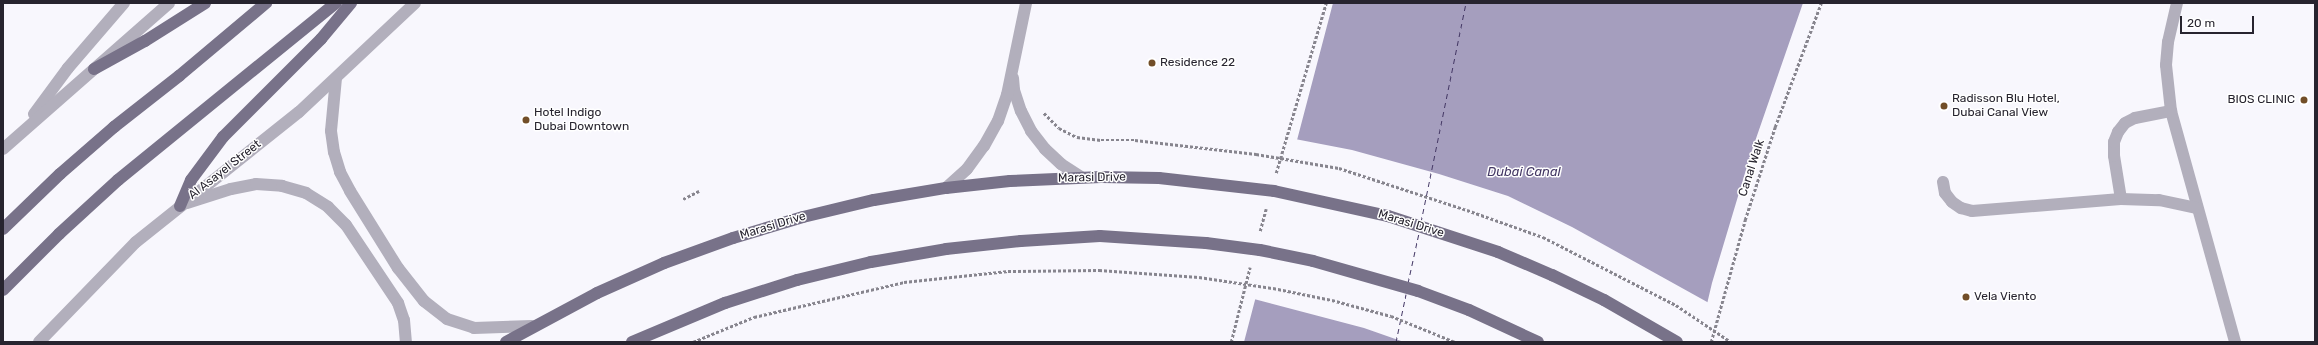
<!DOCTYPE html>
<html>
<head>
<meta charset="utf-8">
<style>
  body { margin:0 }
  #map { position:relative; width:2318px; height:345px; overflow:hidden; background:#f8f7fd; font-family:Rubik,sans-serif }
  div>[style] { position:absolute }
  .water>* { inset:0; background:#a59ebe }
  .pier>* { inset:0; background:#f8f7fd }
  .ferry>* { height:1px; margin-top:-0.5px; transform-origin:0; background:repeating-linear-gradient(90deg,#433764 0 5px,transparent 0 9px) }
  .path>* { height:2.5px; margin-top:-1.25px; transform-origin:0; background:repeating-linear-gradient(90deg,#87858e 0 3px,transparent 0 5px) }
  .minor>* { height:12px; margin:-6px; padding:0 6px; transform-origin:6px; border-radius:6px; background:#b2afbc }
  .major>* { height:12px; margin:-6px; padding:0 6px; transform-origin:6px; border-radius:6px; background:#787289 }
  .path-bridge>* { height:2.5px; margin-top:-1.25px; transform-origin:0; background:repeating-linear-gradient(90deg,#87858e 0 3px,transparent 0 5px) }
  .major-bridge>* { height:12px; margin:-6px; padding:0 6px; transform-origin:6px; border-radius:6px; background:#787289 }
  .dots>* { width:11px; height:11px; translate:-50% -50%; box-sizing:border-box; border:2px solid #fff; border-radius:50% }
  span { translate:-50% -50%; white-space:nowrap; text-align:center; line-height:1.15; -webkit-text-stroke:3px #fff; paint-order:stroke }
  .poi-label { font-size:12px; color:#27242f }
  .left { translate:0 -50%; text-align:left }
  .right { translate:-100% -50%; text-align:right }
  .street-label { font-size:12px; color:#27242f }
  .water-label { font-size:13px; color:#433764; font-style:italic }
  .frame { position:absolute; inset:0; border:4px solid #27242f; pointer-events:none }
  .scale { position:absolute; left:2180px; top:16px; width:74px; height:18px; box-sizing:border-box; border:2px solid #27242f; border-top:0; padding-left:5px; font-size:12px; line-height:14px; white-space:nowrap; color:#27242f; -webkit-text-stroke:3px #fff; paint-order:stroke }
</style>
</head>
<body>
<div id="map">
  <div class="water">
    <i style="clip-path:polygon(1333px 3px,1803px 3px,1751px 153px,1712px 283px,1698px 342px,1244px 342px)"></i>
  </div>
  <div class="pier">
    <i style="clip-path:polygon(1295px 139px,1352px 150px,1439px 174px,1508px 196px,1572px 227px,1709px 303px,1700px 342px,1404px 342px,1364px 328px,1254px 299px)"></i>
  </div>
  <div class="ferry">
    <i style="left:1421px;top:222px;width:224px;rotate:-78.4deg"></i>
    <i style="left:1408px;top:283px;width:51px;rotate:-77.6deg"></i>
    <i style="left:1396px;top:342px;width:49px;rotate:-78.2deg"></i>
  </div>
  <div class="path">
    <i style="left:1044px;top:113px;width:21px;rotate:45deg"></i>
    <i style="left:1059px;top:128px;width:20px;rotate:27deg"></i>
    <i style="left:1077px;top:137px;width:24px;rotate:7deg"></i>
    <i style="left:1276px;top:173px;width:177px;rotate:-73.6deg"></i>
    <i style="left:683px;top:199px;width:18px;rotate:-27deg"></i>
    <i style="left:1260px;top:231px;width:23px;rotate:-75deg"></i>
    <i style="left:693px;top:342px;width:66px;rotate:-22.3deg"></i>
    <i style="left:754px;top:317px;width:154px;rotate:-13.1deg"></i>
    <i style="left:904px;top:282px;width:105px;rotate:-6deg"></i>
    <i style="left:1008px;top:271px;width:91px;rotate:-0.6deg"></i>
    <i style="left:1231px;top:342px;width:77px;rotate:-75.8deg"></i>
    <i style="left:1711px;top:342px;width:127px;rotate:-74.4deg"></i>
    <i style="left:1745px;top:220px;width:98px;rotate:-72.1deg"></i>
    <i style="left:1775px;top:127px;width:132px;rotate:-69.6deg"></i>
  </div>
  <div class="minor">
    <i style="left:2177px;top:3px;width:40px;rotate:103deg"></i>
    <i style="left:2168px;top:42px;width:23px;rotate:95deg"></i>
    <i style="left:2166px;top:65px;width:46px;rotate:83.8deg"></i>
    <i style="left:2171px;top:111px;width:240px;rotate:74.5deg"></i>
    <i style="left:336px;top:78px;width:53px;rotate:95.4deg"></i>
    <i style="left:331px;top:131px;width:21px;rotate:82deg"></i>
    <i style="left:334px;top:152px;width:21px;rotate:73deg"></i>
    <i style="left:340px;top:172px;width:21px;rotate:62deg"></i>
    <i style="left:350px;top:191px;width:91px;rotate:58.1deg"></i>
    <i style="left:398px;top:268px;width:42px;rotate:51.8deg"></i>
    <i style="left:424px;top:301px;width:29px;rotate:38deg"></i>
    <i style="left:447px;top:319px;width:28px;rotate:18deg"></i>
    <i style="left:474px;top:328px;width:58px;rotate:-2deg"></i>
    <i style="left:1013px;top:78px;width:12px;rotate:85deg"></i>
    <i style="left:1014px;top:90px;width:22px;rotate:72deg"></i>
    <i style="left:1021px;top:111px;width:22px;rotate:63deg"></i>
    <i style="left:1031px;top:131px;width:23px;rotate:52deg"></i>
    <i style="left:1045px;top:149px;width:22px;rotate:43deg"></i>
    <i style="left:1061px;top:164px;width:24px;rotate:33deg"></i>
    <i style="left:34px;top:114px;width:57px;rotate:-53.5deg"></i>
    <i style="left:68px;top:68px;width:86px;rotate:-49.3deg"></i>
    <i style="left:3px;top:149px;width:221px;rotate:-41.3deg"></i>
    <i style="left:1943px;top:182px;width:11px;rotate:80deg"></i>
    <i style="left:1945px;top:193px;width:11px;rotate:52deg"></i>
    <i style="left:1952px;top:202px;width:11px;rotate:34deg"></i>
    <i style="left:1961px;top:208px;width:11px;rotate:15deg"></i>
    <i style="left:1972px;top:211px;width:149px;rotate:-4.6deg"></i>
    <i style="left:2121px;top:199px;width:38px;rotate:2deg"></i>
    <i style="left:2159px;top:200px;width:39px;rotate:12deg"></i>
    <i style="left:946px;top:188px;width:28px;rotate:-42deg"></i>
    <i style="left:967px;top:169px;width:29px;rotate:-54deg"></i>
    <i style="left:984px;top:146px;width:29px;rotate:-61deg"></i>
    <i style="left:998px;top:121px;width:28px;rotate:-71deg"></i>
    <i style="left:1007px;top:95px;width:94px;rotate:-78.3deg"></i>
    <i style="left:2121px;top:199px;width:44px;rotate:-99.2deg"></i>
    <i style="left:2114px;top:156px;width:14px;rotate:-90deg"></i>
    <i style="left:2114px;top:142px;width:11px;rotate:-68deg"></i>
    <i style="left:2118px;top:132px;width:11px;rotate:-52deg"></i>
    <i style="left:2125px;top:123px;width:11px;rotate:-27deg"></i>
    <i style="left:2135px;top:118px;width:37px;rotate:-11deg"></i>
    <i style="left:187px;top:203px;width:46px;rotate:-17.7deg"></i>
    <i style="left:231px;top:189px;width:25px;rotate:-11deg"></i>
    <i style="left:256px;top:184px;width:26px;rotate:4deg"></i>
    <i style="left:282px;top:186px;width:25px;rotate:16deg"></i>
    <i style="left:306px;top:193px;width:26px;rotate:32deg"></i>
    <i style="left:328px;top:207px;width:25px;rotate:45deg"></i>
    <i style="left:346px;top:225px;width:94px;rotate:56.3deg"></i>
    <i style="left:398px;top:303px;width:18px;rotate:71deg"></i>
    <i style="left:404px;top:320px;width:22px;rotate:85deg"></i>
    <i style="left:39px;top:342px;width:139px;rotate:-45.9deg"></i>
    <i style="left:136px;top:242px;width:208px;rotate:-38.6deg"></i>
    <i style="left:299px;top:112px;width:159px;rotate:-43.2deg"></i>
  </div>
  <div class="major">
    <i style="left:94px;top:69px;width:58px;rotate:-28.8deg"></i>
    <i style="left:145px;top:41px;width:71px;rotate:-32.3deg"></i>
    <i style="left:180px;top:206px;width:28px;rotate:-67deg"></i>
    <i style="left:191px;top:180px;width:54px;rotate:-53.3deg"></i>
    <i style="left:223px;top:137px;width:139px;rotate:-45deg"></i>
    <i style="left:321px;top:39px;width:47px;rotate:-50.2deg"></i>
    <i style="left:3px;top:229px;width:79px;rotate:-44deg"></i>
    <i style="left:60px;top:174px;width:72px;rotate:-41deg"></i>
    <i style="left:114px;top:127px;width:83px;rotate:-38.1deg"></i>
    <i style="left:179px;top:76px;width:114px;rotate:-40deg"></i>
    <i style="left:3px;top:290px;width:79px;rotate:-45deg"></i>
    <i style="left:59px;top:234px;width:80px;rotate:-42.5deg"></i>
    <i style="left:118px;top:180px;width:281px;rotate:-39.1deg"></i>
    <i style="left:506px;top:342px;width:103px;rotate:-28.3deg"></i>
    <i style="left:597px;top:293px;width:73px;rotate:-24.1deg"></i>
    <i style="left:664px;top:263px;width:73px;rotate:-19.9deg"></i>
    <i style="left:733px;top:238px;width:73px;rotate:-16.7deg"></i>
    <i style="left:803px;top:217px;width:73px;rotate:-13.5deg"></i>
    <i style="left:874px;top:200px;width:73px;rotate:-9.5deg"></i>
    <i style="left:946px;top:188px;width:64px;rotate:-6.2deg"></i>
    <i style="left:1010px;top:181px;width:91px;rotate:-2.5deg"></i>
    <i style="left:632px;top:342px;width:101px;rotate:-22.8deg"></i>
    <i style="left:725px;top:303px;width:76px;rotate:-17.7deg"></i>
    <i style="left:797px;top:280px;width:76px;rotate:-13.7deg"></i>
    <i style="left:871px;top:262px;width:76px;rotate:-9.8deg"></i>
    <i style="left:946px;top:249px;width:75px;rotate:-6.1deg"></i>
    <i style="left:1021px;top:241px;width:79px;rotate:-3.6deg"></i>
  </div>
  <div class="path-bridge">
    <i style="left:1101px;top:140px;width:34px"></i>
    <i style="left:1135px;top:140px;width:122px;rotate:6.6deg"></i>
    <i style="left:1256px;top:154px;width:84px;rotate:9.6deg"></i>
    <i style="left:1339px;top:168px;width:135px;rotate:18.2deg"></i>
    <i style="left:1467px;top:210px;width:81px;rotate:19.6deg"></i>
    <i style="left:1543px;top:237px;width:149px;rotate:27.1deg"></i>
    <i style="left:1676px;top:305px;width:66px;rotate:33.9deg"></i>
    <i style="left:1099px;top:270px;width:100px;rotate:4deg"></i>
    <i style="left:1199px;top:277px;width:75px;rotate:8.5deg"></i>
    <i style="left:1273px;top:288px;width:60px;rotate:11.5deg"></i>
    <i style="left:1332px;top:300px;width:61px;rotate:15.2deg"></i>
    <i style="left:1391px;top:316px;width:69px;rotate:22.1deg"></i>
  </div>
  <div class="major-bridge">
    <i style="left:1101px;top:177px;width:58px;rotate:1deg"></i>
    <i style="left:1159px;top:178px;width:116px;rotate:6.4deg"></i>
    <i style="left:1274px;top:191px;width:117px;rotate:12.4deg"></i>
    <i style="left:1388px;top:216px;width:116px;rotate:18.1deg"></i>
    <i style="left:1498px;top:252px;width:59px;rotate:23.1deg"></i>
    <i style="left:1552px;top:275px;width:58px;rotate:25.7deg"></i>
    <i style="left:1604px;top:300px;width:84px;rotate:29.9deg"></i>
    <i style="left:1100px;top:236px;width:106px;rotate:3.8deg"></i>
    <i style="left:1206px;top:243px;width:54px;rotate:7.4deg"></i>
    <i style="left:1260px;top:250px;width:54px;rotate:11.7deg"></i>
    <i style="left:1313px;top:261px;width:109px;rotate:15.9deg"></i>
    <i style="left:1418px;top:291px;width:54px;rotate:20.4deg"></i>
    <i style="left:1469px;top:310px;width:76px;rotate:24.9deg"></i>
  </div>
  <div class="dots">
    <i style="left:1152px;top:63px;background:#724e28"></i>
    <i style="left:2304px;top:100px;background:#724e28"></i>
    <i style="left:1944px;top:106px;background:#724e28"></i>
    <i style="left:526px;top:120px;background:#724e28"></i>
    <i style="left:1966px;top:297px;background:#724e28"></i>
  </div>
  <div class="poi-label">
    <span class="left" style="left:1160px;top:63px">Residence 22</span>
    <span class="left" style="left:1952px;top:106px">Radisson Blu Hotel,<br>Dubai Canal View</span>
    <span class="right" style="left:2295px;top:100px">BIOS CLINIC</span>
    <span class="left" style="left:534px;top:120px">Hotel Indigo<br>Dubai Downtown</span>
    <span class="left" style="left:1974px;top:297px">Vela Viento</span>
  </div>
  <div class="street-label">
    <span style="left:1752px;top:168px;rotate:-72deg">Canal Walk</span>
    <span style="left:225px;top:170px;rotate:-38deg">Al Asayel Street</span>
    <span style="left:1092px;top:178px;rotate:-1deg">Marasi Drive</span>
    <span style="left:1411px;top:224px;rotate:17deg">Marasi Drive</span>
    <span style="left:773px;top:226px;rotate:-17deg">Marasi Drive</span>
  </div>
  <div class="water-label">
    <span style="left:1524px;top:172px">Dubai Canal</span>
  </div>
  <div class="frame"></div>
  <div class="scale">20 m</div>
</div>
</body>
</html>
